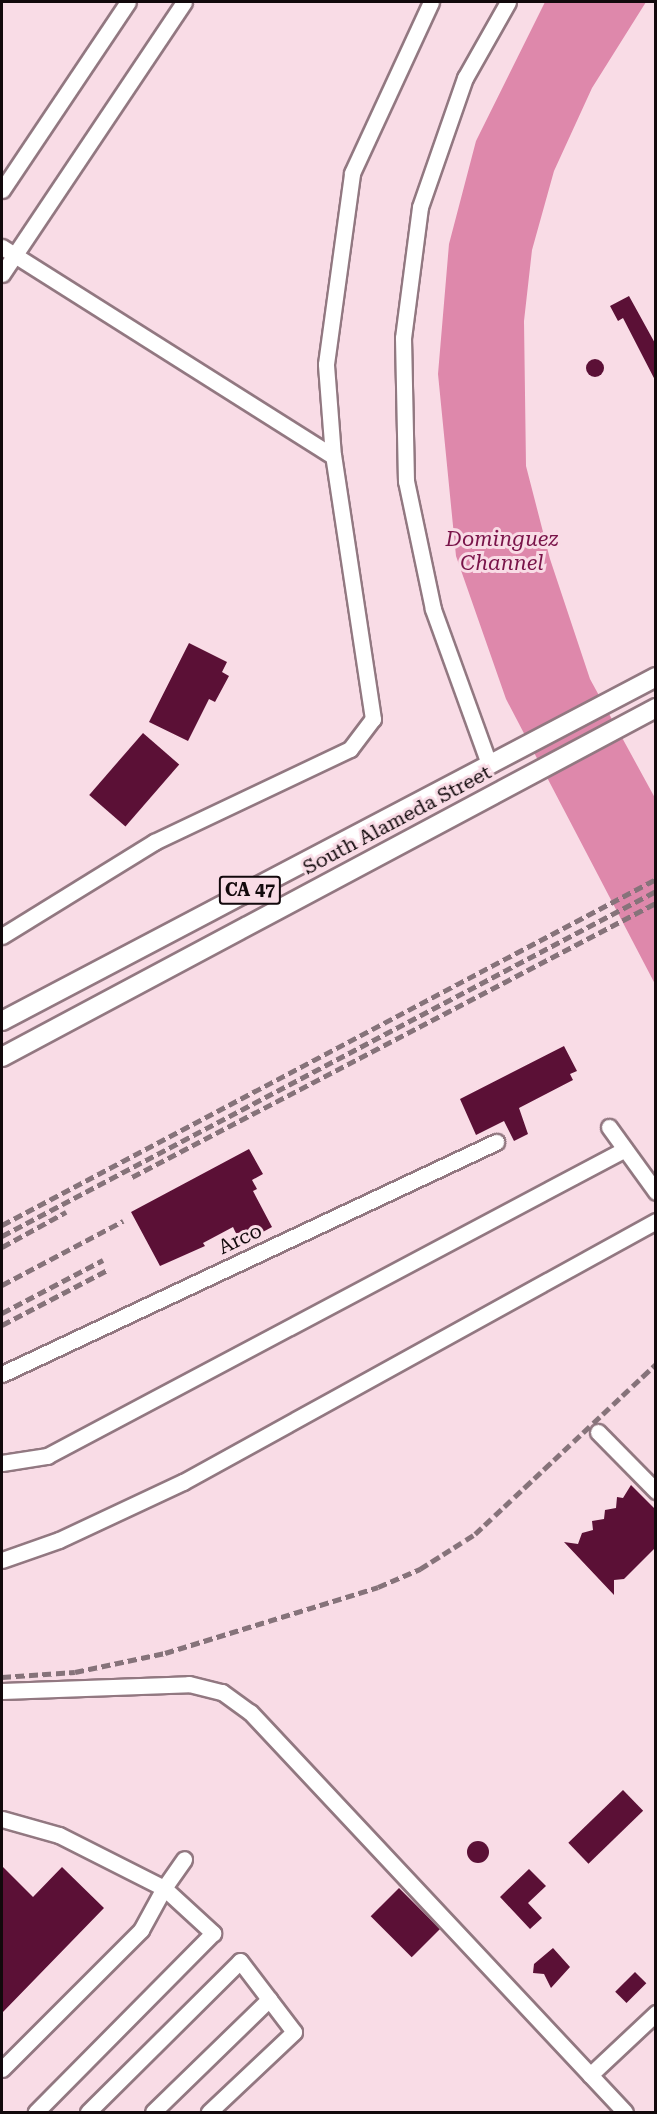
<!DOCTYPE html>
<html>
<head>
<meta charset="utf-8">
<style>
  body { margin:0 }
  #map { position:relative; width:657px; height:2114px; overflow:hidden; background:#f9dce6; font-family:"Roboto Serif",serif }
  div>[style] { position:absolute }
  .water>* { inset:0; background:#de88ab }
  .building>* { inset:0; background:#5b1036; transform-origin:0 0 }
  .round { border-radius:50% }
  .roads { filter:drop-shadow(2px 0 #927881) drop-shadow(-2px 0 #927881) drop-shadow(0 2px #927881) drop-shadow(0 -2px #927881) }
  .minor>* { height:15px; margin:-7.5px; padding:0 7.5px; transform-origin:7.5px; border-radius:7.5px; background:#fff }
  .major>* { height:18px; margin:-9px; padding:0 9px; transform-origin:9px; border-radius:9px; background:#fff }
  .rail>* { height:4.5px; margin-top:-2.25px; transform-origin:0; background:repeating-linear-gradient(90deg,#86737a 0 9px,transparent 0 13.5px) }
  span { translate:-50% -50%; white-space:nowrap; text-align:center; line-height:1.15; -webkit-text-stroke:6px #f9dce6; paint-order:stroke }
  .shield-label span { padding:2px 4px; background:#f9dce6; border:2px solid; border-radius:4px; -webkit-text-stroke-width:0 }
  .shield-label { font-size:18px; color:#12090c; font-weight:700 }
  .street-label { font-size:20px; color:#12090c }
  .water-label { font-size:21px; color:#791349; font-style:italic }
  .frame { position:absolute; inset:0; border:3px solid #12090c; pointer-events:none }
</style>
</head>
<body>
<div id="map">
  <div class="water">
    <i style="clip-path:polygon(545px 2px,646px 2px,592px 88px,554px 171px,532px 250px,524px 321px,526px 466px,550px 559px,590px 679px,655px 798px,655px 984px,506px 699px,456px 556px,438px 374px,449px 244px,476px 141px)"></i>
  </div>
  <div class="building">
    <i style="clip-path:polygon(629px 296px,656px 345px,656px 382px,623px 318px,618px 321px,610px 306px)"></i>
    <i class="round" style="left:586px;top:359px;width:18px;height:18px"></i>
    <i style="clip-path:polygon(189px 643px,227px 662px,222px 672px,229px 676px,215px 702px,209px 699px,188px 741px,149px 722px)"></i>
    <i style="left:143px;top:733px;width:48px;height:82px;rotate:41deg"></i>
    <i style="clip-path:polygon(564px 1046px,577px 1071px,570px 1074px,573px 1080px,519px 1108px,528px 1134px,514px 1141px,504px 1121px,476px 1135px,460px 1099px)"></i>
    <i style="clip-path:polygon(249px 1149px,263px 1174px,252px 1180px,257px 1189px,253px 1191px,272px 1227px,241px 1244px,233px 1227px,203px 1243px,205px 1246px,160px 1266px,131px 1212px)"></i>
    <i style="clip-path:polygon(631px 1485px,656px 1510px,656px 1547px,624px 1579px,614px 1580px,614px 1595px,564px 1542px,578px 1544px,582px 1533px,593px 1530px,592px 1521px,604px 1519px,605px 1510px,616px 1508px,617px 1497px,623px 1498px)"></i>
    <i style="left:623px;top:1790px;width:29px;height:76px;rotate:46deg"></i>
    <i class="round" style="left:467px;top:1841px;width:22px;height:22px"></i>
    <i style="clip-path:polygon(2px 1866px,33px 1897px,62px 1867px,104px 1908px,2px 2013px)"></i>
    <i style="clip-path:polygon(529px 1869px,546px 1886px,528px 1903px,542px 1918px,530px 1929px,500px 1897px)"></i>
    <i style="left:399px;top:1888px;width:58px;height:40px;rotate:45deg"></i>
    <i style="clip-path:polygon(553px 1948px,570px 1967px,551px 1988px,544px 1974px,533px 1973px,534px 1964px)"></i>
    <i style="left:635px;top:1972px;width:16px;height:28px;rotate:45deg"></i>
  </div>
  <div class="roads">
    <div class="minor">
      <i style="left:2px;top:190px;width:226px;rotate:-56.2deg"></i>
      <i style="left:2px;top:247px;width:391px;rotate:32.3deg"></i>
      <i style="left:2px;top:274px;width:327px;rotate:-56.2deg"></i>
      <i style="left:489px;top:764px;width:165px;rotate:-109.9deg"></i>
      <i style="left:433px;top:609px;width:131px;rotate:-101.9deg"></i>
      <i style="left:406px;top:481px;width:143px;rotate:-91.2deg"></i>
      <i style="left:403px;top:338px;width:132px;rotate:-82.6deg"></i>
      <i style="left:420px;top:207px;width:137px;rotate:-70.8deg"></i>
      <i style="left:465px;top:78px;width:87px;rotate:-60.5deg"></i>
      <i style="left:2px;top:936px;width:179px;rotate:-31.7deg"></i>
      <i style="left:154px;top:842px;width:217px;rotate:-25.4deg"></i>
      <i style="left:350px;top:749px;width:38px;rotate:-53deg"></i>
      <i style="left:373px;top:719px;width:266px;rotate:-98.6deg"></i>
      <i style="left:333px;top:456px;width:92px;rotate:-94.4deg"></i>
      <i style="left:326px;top:364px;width:193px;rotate:-82.2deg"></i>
      <i style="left:352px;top:173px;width:188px;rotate:-65.2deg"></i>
      <i style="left:609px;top:1127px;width:80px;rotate:54.1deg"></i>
      <i style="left:2px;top:1374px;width:546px;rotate:-25.16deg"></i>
      <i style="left:598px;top:1432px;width:83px;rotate:45.5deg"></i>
      <i style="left:2px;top:1463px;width:46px;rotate:-8.8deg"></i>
      <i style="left:47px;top:1456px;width:654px;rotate:-27.97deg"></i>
      <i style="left:2px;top:1560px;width:60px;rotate:-19.3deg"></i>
      <i style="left:59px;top:1540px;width:137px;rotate:-25.1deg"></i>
      <i style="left:183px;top:1482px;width:540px;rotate:-28.89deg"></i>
      <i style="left:2px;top:1691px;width:187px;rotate:-2.1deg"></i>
      <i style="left:189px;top:1684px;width:34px;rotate:14deg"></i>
      <i style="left:222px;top:1692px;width:34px;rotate:36deg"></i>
      <i style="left:250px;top:1712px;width:548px;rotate:46.85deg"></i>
      <i style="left:2px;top:1819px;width:59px;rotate:15.7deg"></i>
      <i style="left:59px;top:1835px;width:118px;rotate:26.8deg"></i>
      <i style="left:164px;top:1888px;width:35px;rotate:-55deg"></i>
      <i style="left:2px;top:2069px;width:197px;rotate:-45deg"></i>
      <i style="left:141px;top:1930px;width:48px;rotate:-61.3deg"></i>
      <i style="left:164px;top:1888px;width:67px;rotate:42.6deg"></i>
      <i style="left:213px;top:1933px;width:252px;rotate:134.7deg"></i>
      <i style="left:590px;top:2075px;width:91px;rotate:-43.2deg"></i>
      <i style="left:88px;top:2112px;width:214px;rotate:-44.8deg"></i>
      <i style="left:240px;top:1961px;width:89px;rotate:52.7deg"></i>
      <i style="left:294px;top:2032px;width:117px;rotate:136.7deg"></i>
      <i style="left:153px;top:2112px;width:162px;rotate:-44.2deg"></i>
    </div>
    <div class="major">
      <i style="left:2px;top:1021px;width:739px;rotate:-27.74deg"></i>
      <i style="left:2px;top:1057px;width:741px;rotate:-28.09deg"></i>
    </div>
  </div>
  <div class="rail">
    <i style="left:132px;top:1177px;width:591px;rotate:-27.61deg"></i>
    <i style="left:2px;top:1225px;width:740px;rotate:-27.88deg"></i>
    <i style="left:2px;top:1236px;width:739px;rotate:-27.81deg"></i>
    <i style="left:2px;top:1247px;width:73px;rotate:-28.7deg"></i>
    <i style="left:2px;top:1285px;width:137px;rotate:-27.9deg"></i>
    <i style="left:2px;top:1313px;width:114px;rotate:-27.7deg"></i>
    <i style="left:2px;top:1325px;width:121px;rotate:-27.6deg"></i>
    <i style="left:2px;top:1677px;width:73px;rotate:-3.9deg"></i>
    <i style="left:75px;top:1672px;width:92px;rotate:-11.9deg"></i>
    <i style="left:165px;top:1653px;width:223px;rotate:-17.2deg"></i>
    <i style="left:378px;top:1587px;width:46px;rotate:-23.2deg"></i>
    <i style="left:420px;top:1569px;width:65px;rotate:-32.5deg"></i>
    <i style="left:475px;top:1534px;width:248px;rotate:-43.2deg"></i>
  </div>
  <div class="shield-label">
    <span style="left:250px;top:890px">CA 47</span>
  </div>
  <div class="street-label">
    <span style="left:397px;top:820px;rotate:-28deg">South Alameda Street</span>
    <span style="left:240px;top:1239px;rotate:-25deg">Arco</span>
  </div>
  <div class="water-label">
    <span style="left:502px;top:551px">Dominguez<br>Channel</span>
  </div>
  <div class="frame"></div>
</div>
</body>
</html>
